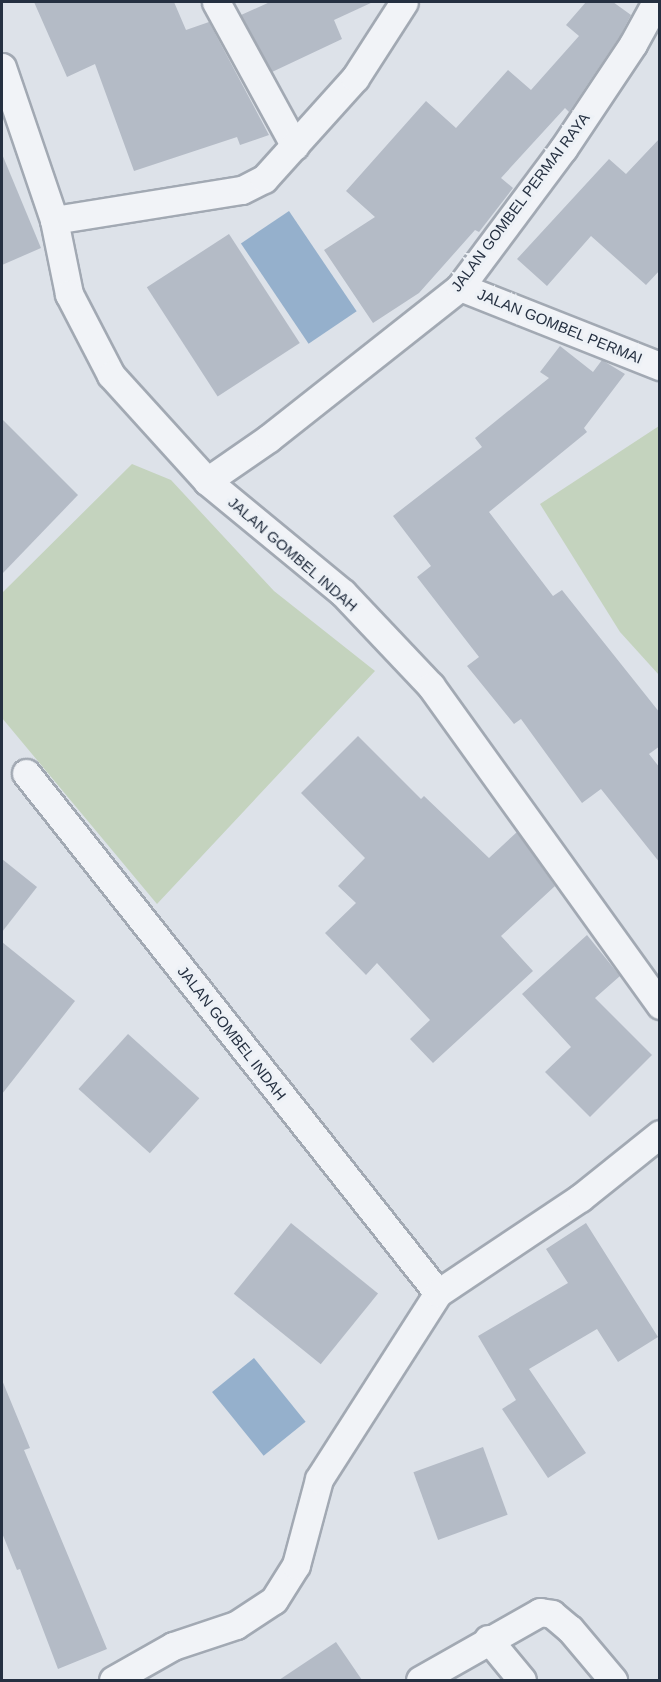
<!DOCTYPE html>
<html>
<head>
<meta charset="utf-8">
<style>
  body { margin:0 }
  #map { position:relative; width:661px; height:1682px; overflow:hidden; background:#dde2e9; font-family:Arial,sans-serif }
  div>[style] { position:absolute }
  .green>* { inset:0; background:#c4d3be }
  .water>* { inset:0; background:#95b0cc; transform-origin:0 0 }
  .building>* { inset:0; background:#b4bbc6; transform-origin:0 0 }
  .roads { filter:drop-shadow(2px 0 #a2a9b3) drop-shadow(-2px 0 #a2a9b3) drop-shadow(0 2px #a2a9b3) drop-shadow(0 -2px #a2a9b3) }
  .street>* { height:27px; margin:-13.5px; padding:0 13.5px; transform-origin:13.5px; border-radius:13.5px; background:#f1f3f7 }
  span { translate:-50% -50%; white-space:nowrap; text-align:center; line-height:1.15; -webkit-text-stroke:6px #edf1f6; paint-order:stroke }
  .street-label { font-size:15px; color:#253041 }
  .frame { position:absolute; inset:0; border:3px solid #253041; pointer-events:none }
</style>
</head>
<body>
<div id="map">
  <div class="green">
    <i style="clip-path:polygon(659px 426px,659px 675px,620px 632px,540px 504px)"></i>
    <i style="clip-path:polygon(132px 464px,171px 480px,274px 591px,375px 671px,157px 904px,2px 718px,2px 593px)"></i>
  </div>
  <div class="water">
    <i style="left:289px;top:211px;width:121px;height:58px;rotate:56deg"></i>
    <i style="left:254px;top:1358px;width:82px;height:54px;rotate:51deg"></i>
  </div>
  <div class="building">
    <i style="clip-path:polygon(34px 2px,174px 2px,186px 30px,209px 22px,269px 135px,240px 145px,237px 137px,134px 171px,95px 64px,67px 77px)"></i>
    <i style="clip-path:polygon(270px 2px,373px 2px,334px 20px,342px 39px,272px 72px,241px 15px)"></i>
    <i style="clip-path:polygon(586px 2px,613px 2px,631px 15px,620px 36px,569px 112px,565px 108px,501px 178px,513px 188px,479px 232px,475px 230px,419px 293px,373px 323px,324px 250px,375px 217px,346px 191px,426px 101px,456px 128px,508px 70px,531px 90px,579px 36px,566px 25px)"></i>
    <i style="clip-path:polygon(660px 138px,660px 270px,646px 285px,591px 236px,547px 286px,517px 259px,609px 159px,626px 174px)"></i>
    <i style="clip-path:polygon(2px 154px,41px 248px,2px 265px)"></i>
    <i style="left:229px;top:234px;width:130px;height:98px;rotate:57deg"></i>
    <i style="clip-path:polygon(560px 346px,593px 372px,602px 360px,625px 374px,584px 428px,587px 432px,489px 512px,553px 596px,562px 590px,660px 713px,660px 746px,649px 754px,660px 768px,660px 863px,601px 789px,582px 803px,521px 719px,514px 724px,467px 666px,479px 657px,417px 577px,431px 566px,393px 516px,482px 447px,475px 438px,549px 378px,540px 372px)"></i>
    <i style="clip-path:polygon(2px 419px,78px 495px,2px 574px)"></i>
    <i style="clip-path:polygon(358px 736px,421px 799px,424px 796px,489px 858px,517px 832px,555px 886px,501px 936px,533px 971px,433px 1063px,410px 1039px,430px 1020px,377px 963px,366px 975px,325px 933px,356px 903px,338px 886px,365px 858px,301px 793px)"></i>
    <i style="clip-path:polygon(2px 859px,37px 887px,2px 932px)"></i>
    <i style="clip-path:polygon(587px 935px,620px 976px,595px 998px,652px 1055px,590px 1117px,545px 1072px,571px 1047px,522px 994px)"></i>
    <i style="clip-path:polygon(2px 942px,75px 1001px,2px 1094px)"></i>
    <i style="left:128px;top:1034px;width:96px;height:74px;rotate:42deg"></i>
    <i style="left:291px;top:1223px;width:112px;height:91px;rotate:39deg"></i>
    <i style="clip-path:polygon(586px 1223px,658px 1337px,618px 1362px,597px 1329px,529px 1369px,586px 1453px,548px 1478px,502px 1409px,516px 1400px,478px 1336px,568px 1283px,546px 1249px)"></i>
    <i style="clip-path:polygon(2px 1380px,30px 1448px,24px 1450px,107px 1649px,58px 1669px,20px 1569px,17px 1570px,2px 1533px)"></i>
    <i style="left:483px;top:1447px;width:72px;height:74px;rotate:70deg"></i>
    <i style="clip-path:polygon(336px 1642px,362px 1680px,279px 1680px)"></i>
  </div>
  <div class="roads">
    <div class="street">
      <i style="left:216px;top:2px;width:164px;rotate:61.3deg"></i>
      <i style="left:2px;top:67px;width:162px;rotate:71.2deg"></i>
      <i style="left:54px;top:220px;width:76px;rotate:78.5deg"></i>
      <i style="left:69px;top:294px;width:91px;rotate:62.6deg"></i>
      <i style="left:111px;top:375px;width:143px;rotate:47.8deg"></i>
      <i style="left:207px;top:481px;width:176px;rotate:39.5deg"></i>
      <i style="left:343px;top:593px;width:128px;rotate:46.6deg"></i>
      <i style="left:431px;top:686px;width:393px;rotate:54.3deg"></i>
      <i style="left:54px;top:220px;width:190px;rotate:-9.1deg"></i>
      <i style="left:242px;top:190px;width:25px;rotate:-27deg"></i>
      <i style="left:264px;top:179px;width:136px;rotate:-48deg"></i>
      <i style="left:355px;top:78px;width:90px;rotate:-57.2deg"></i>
      <i style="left:460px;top:287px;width:215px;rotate:21.6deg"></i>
      <i style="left:207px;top:481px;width:75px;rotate:-34.7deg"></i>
      <i style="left:269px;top:438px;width:243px;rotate:-38.3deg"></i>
      <i style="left:460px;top:287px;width:172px;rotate:-53.3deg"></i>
      <i style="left:563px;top:149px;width:126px;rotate:-56.3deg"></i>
      <i style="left:633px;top:44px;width:48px;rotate:-61.3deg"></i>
      <i style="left:26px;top:773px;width:663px;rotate:51.61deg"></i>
      <i style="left:488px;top:1639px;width:53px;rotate:50.3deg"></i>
      <i style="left:113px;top:1680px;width:69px;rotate:-29.5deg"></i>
      <i style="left:173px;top:1646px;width:66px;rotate:-18.4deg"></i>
      <i style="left:236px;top:1625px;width:45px;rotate:-33.3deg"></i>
      <i style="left:274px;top:1600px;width:41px;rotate:-57.8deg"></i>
      <i style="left:296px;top:1565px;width:89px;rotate:-75deg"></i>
      <i style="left:319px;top:1479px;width:221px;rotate:-57.4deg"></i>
      <i style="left:438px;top:1293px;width:171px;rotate:-33.8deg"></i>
      <i style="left:580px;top:1198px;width:102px;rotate:-38.7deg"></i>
      <i style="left:420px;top:1680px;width:138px;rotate:-29.5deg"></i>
      <i style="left:540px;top:1612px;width:12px;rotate:9deg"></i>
      <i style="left:552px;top:1614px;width:23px;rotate:40deg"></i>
      <i style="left:570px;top:1629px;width:67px;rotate:49.9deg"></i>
    </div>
  </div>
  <div class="street-label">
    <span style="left:520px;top:202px;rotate:-53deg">JALAN GOMBEL PERMAI RAYA</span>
    <span style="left:560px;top:326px;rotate:22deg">JALAN GOMBEL PERMAI</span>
    <span style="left:293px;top:554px;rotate:41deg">JALAN GOMBEL INDAH</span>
    <span style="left:232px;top:1033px;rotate:52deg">JALAN GOMBEL INDAH</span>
  </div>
  <div class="frame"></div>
</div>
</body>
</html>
